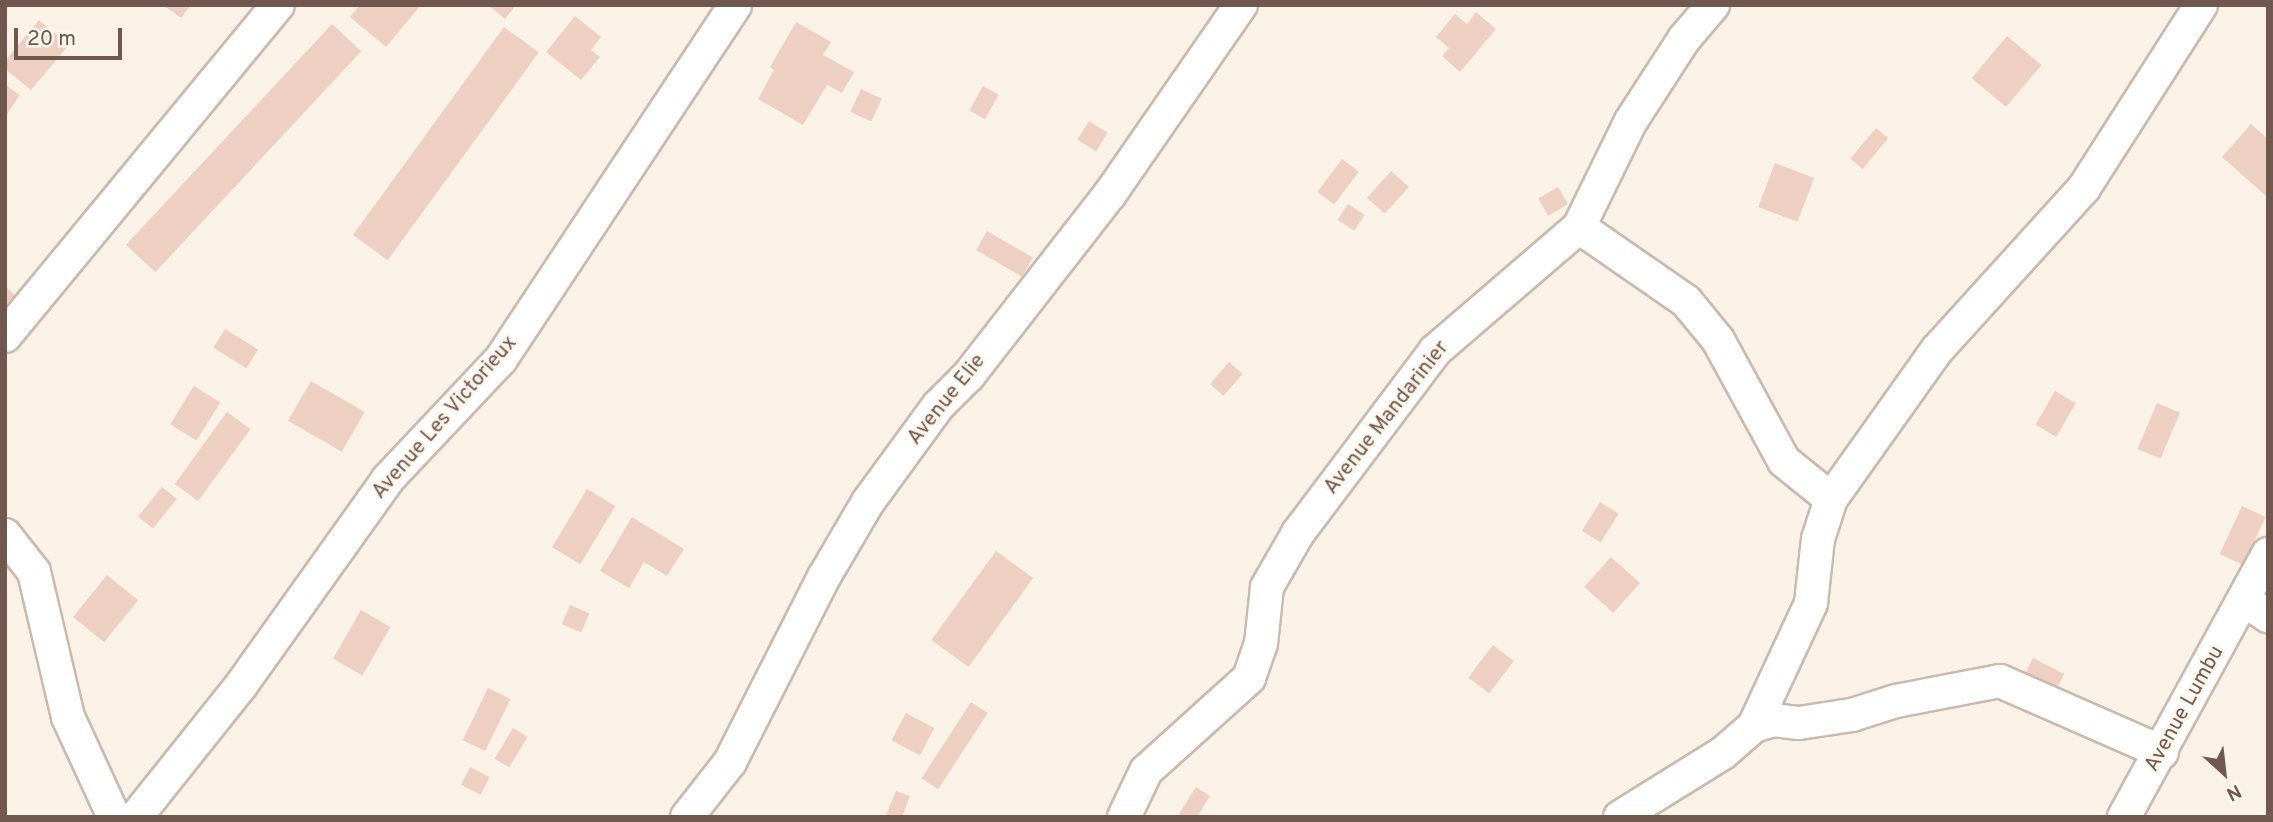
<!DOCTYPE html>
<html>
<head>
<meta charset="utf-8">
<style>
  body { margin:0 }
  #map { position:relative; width:2273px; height:822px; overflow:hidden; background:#faf2e7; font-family:Overpass,sans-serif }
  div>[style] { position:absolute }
  .building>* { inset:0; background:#edd0c1; transform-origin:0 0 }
  .roads { filter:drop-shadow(2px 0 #cbb9ae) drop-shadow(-2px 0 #cbb9ae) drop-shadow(0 2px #cbb9ae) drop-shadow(0 -2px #cbb9ae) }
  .street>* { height:32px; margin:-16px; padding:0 16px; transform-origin:16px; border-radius:16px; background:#fff }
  span { translate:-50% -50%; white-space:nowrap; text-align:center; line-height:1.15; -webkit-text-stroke:5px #fdf6ed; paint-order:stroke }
  .street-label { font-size:21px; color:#71584e }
  .frame { position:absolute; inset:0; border:7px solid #71584e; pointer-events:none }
  .north { position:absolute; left:2189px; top:738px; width:70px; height:70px; -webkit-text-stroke:5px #fdf6ed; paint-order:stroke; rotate:153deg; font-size:19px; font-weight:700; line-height:28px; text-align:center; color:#71584e }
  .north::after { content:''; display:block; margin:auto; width:24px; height:32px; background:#71584e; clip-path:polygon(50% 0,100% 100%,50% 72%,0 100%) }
  .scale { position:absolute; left:14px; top:28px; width:108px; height:32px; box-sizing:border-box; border:4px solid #71584e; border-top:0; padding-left:9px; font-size:21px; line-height:24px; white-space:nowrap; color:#71584e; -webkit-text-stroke:5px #fdf6ed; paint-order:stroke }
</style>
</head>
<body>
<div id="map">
  <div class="building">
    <i style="clip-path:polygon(163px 5px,191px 5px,181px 18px)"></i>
    <i style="clip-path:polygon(360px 5px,421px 5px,386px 47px,350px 17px)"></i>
    <i style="clip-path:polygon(488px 5px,516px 5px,505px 19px)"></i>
    <i style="clip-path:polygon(1476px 12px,1496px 29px,1460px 72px,1442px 56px,1449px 48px,1436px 37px,1455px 14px,1467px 24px)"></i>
    <i style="clip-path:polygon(575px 16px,601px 37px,591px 50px,600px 57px,581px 80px,546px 52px)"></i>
    <i style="clip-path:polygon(39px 20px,69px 45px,31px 90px,5px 69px,5px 61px)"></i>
    <i style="clip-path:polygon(796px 22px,831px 42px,823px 55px,854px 72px,842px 93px,827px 85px,803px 125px,758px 99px,774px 70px,770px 67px)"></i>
    <i style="left:332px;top:24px;width:40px;height:302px;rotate:43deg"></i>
    <i style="left:504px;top:27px;width:43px;height:257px;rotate:36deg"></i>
    <i style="left:2007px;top:36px;width:45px;height:55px;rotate:40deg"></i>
    <i style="clip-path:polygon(5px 85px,20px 95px,5px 117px)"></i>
    <i style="left:983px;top:86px;width:18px;height:28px;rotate:29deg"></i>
    <i style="left:861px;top:89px;width:23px;height:25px;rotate:25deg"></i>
    <i style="left:1089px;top:121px;width:22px;height:22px;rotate:32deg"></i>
    <i style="clip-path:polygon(2251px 124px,2268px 139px,2266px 196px,2222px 157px)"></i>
    <i style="left:1876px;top:128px;width:16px;height:40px;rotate:40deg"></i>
    <i style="left:1342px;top:159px;width:21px;height:41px;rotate:37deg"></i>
    <i style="left:1775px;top:163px;width:42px;height:47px;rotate:21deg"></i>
    <i style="left:1391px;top:171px;width:24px;height:36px;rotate:42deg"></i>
    <i style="left:1558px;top:187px;width:20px;height:23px;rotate:60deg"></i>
    <i style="left:1348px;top:204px;width:20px;height:19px;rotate:33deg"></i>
    <i style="left:987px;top:231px;width:53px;height:22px;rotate:30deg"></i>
    <i style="clip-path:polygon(5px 286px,15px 295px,5px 305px)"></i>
    <i style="left:225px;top:329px;width:39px;height:22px;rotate:32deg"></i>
    <i style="left:1229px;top:362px;width:18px;height:29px;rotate:41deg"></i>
    <i style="left:311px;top:381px;width:62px;height:46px;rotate:30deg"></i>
    <i style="left:194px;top:386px;width:31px;height:45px;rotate:32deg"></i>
    <i style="left:2055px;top:391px;width:24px;height:39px;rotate:30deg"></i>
    <i style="left:2157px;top:403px;width:25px;height:50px;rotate:23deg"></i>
    <i style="left:227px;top:412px;width:29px;height:89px;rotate:36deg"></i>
    <i style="left:162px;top:487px;width:19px;height:38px;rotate:39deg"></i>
    <i style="left:587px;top:489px;width:33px;height:68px;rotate:31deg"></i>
    <i style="left:1600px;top:502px;width:22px;height:34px;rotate:32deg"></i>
    <i style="left:2242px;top:506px;width:26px;height:53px;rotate:25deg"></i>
    <i style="clip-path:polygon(632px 517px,684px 549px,667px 576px,644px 562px,629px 588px,600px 571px)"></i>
    <i style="left:996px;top:551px;width:46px;height:110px;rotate:36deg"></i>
    <i style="left:1611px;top:557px;width:39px;height:40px;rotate:42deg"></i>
    <i style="left:107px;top:575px;width:40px;height:54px;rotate:39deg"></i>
    <i style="left:570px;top:605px;width:21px;height:21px;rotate:23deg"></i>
    <i style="left:361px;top:610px;width:34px;height:56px;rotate:30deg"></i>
    <i style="left:1493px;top:645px;width:26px;height:41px;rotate:37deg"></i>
    <i style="left:2033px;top:658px;width:35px;height:25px;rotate:27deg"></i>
    <i style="left:488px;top:688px;width:25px;height:58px;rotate:26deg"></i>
    <i style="left:971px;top:702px;width:20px;height:91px;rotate:33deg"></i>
    <i style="left:906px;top:713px;width:32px;height:31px;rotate:28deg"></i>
    <i style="left:513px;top:728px;width:17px;height:36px;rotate:31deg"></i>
    <i style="left:470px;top:767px;width:22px;height:20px;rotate:27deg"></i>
    <i style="clip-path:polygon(1196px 787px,1210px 796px,1197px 817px,1183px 817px,1179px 814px)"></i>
    <i style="clip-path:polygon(896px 791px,910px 796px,902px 817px,886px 815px)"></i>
  </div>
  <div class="roads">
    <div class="street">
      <i style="left:1579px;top:227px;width:130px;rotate:34.7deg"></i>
      <i style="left:1686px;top:301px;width:50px;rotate:50.6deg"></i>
      <i style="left:1718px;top:340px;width:138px;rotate:61.4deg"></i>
      <i style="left:1784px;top:461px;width:60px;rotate:39deg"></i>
      <i style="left:5px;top:336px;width:429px;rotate:-50.5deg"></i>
      <i style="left:5px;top:535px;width:47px;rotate:51.9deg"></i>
      <i style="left:34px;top:572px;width:149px;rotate:76.8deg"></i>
      <i style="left:68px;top:717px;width:110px;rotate:65.3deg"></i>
      <i style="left:2244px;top:600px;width:29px;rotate:34deg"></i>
      <i style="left:1754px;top:726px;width:136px;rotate:-65.1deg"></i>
      <i style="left:1811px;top:603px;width:64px;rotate:-83.8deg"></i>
      <i style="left:1818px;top:539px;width:42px;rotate:-72deg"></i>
      <i style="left:1831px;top:499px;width:183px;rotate:-54.6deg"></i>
      <i style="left:1937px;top:350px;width:219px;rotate:-47.8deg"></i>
      <i style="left:2084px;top:188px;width:217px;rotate:-57.4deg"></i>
      <i style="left:136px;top:817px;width:170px;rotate:-51.4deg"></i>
      <i style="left:242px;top:684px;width:252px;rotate:-54.5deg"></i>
      <i style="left:388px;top:479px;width:165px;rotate:-46.7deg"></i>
      <i style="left:501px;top:359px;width:424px;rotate:-56.5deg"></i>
      <i style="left:687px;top:817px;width:70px;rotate:-52deg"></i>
      <i style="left:730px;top:762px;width:208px;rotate:-63.1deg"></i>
      <i style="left:824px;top:577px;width:87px;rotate:-59.6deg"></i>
      <i style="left:868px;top:502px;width:119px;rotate:-53.9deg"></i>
      <i style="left:938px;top:406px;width:44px;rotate:-45deg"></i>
      <i style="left:969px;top:375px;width:229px;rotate:-52.1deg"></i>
      <i style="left:1110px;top:194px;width:230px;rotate:-55.3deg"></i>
      <i style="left:1124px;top:817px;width:51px;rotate:-64.4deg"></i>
      <i style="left:1146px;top:771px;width:139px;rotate:-42.1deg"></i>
      <i style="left:1249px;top:678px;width:36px;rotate:-71deg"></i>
      <i style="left:1261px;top:644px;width:57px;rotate:-84deg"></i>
      <i style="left:1267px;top:587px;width:62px;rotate:-60.1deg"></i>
      <i style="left:1298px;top:533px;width:228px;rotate:-53deg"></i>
      <i style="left:1435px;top:351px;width:190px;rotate:-40.7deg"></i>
      <i style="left:1579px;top:227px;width:118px;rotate:-63.9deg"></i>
      <i style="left:1631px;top:121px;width:98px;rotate:-57.1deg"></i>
      <i style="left:1684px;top:39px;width:45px;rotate:-49.5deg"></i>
      <i style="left:1620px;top:817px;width:121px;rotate:-31.9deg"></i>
      <i style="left:1723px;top:753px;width:41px;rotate:-41.1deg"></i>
      <i style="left:1754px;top:726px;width:21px;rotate:-17deg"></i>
      <i style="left:1774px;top:720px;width:25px;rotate:7deg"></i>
      <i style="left:1799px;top:723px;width:54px;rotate:-8.6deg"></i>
      <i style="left:1852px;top:715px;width:46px;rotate:-17.7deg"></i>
      <i style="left:1896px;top:701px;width:106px;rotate:-10.9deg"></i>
      <i style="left:2000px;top:681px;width:177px;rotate:23.7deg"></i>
      <i style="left:2124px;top:817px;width:300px;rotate:-61.3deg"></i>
    </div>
  </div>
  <div class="street-label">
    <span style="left:947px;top:400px;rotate:-51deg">Avenue Elie</span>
    <span style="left:445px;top:418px;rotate:-49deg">Avenue Les Victorieux</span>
    <span style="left:1387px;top:418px;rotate:-52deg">Avenue Mandarinier</span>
    <span style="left:2185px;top:709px;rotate:-61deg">Avenue Lumbu</span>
  </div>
  <div class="frame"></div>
  <div class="north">N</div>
  <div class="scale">20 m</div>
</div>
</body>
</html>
